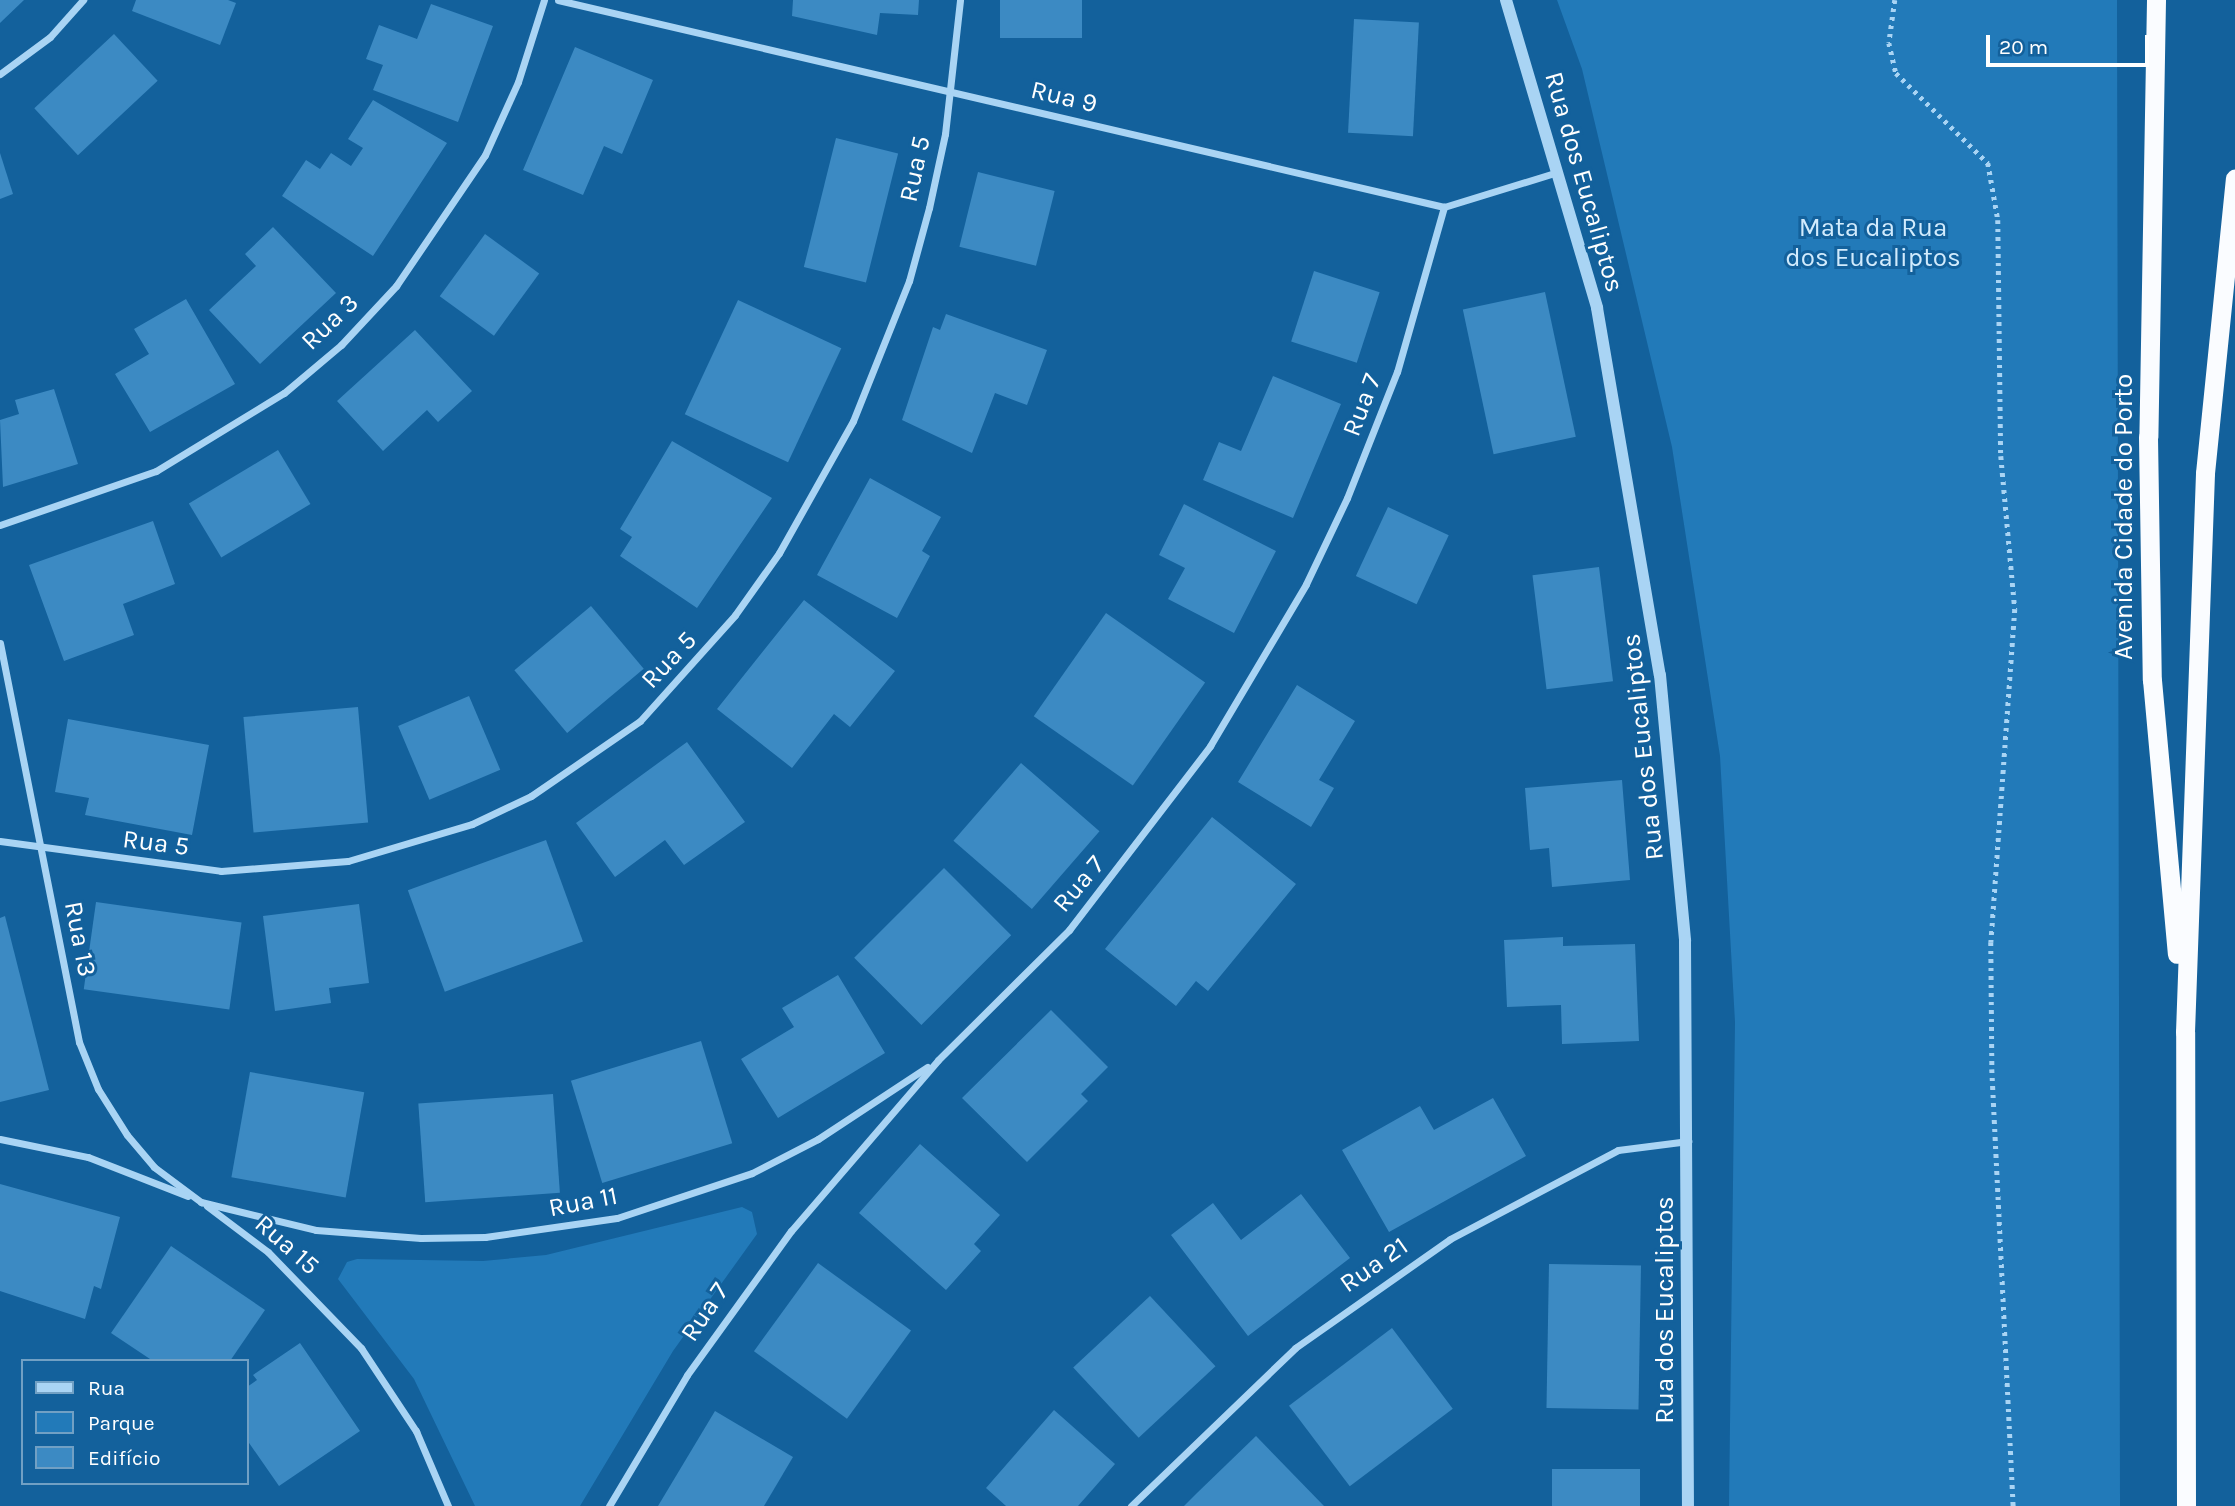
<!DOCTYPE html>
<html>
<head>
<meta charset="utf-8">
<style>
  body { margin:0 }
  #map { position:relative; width:2235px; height:1506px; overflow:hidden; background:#13619c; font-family:Karla,sans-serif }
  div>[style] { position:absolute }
  .green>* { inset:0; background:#227ab9 }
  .building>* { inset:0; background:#3c8ac3; transform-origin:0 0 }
  .path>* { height:4.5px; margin-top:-2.25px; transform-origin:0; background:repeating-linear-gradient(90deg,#a9d4f4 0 3.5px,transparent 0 8.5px) }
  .minor>* { height:7px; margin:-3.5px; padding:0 3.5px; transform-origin:3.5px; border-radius:3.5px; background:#a9d4f4 }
  .tertiary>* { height:12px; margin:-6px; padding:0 6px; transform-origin:6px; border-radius:6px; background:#a9d4f4 }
  .trunk>* { height:19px; margin:-9.5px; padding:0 9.5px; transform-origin:9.5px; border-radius:9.5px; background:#fafcff }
  span { translate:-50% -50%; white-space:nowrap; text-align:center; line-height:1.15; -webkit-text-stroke:6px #13619c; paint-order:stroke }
  .street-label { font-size:26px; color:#fff }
  .park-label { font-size:26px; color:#d1ebfd }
  .legend { position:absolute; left:21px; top:1359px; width:228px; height:126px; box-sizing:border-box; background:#13619c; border:2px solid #71a0c4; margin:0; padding:9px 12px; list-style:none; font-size:21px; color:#fff }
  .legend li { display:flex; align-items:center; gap:14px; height:35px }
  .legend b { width:35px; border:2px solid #71a0c4 }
  .scale { position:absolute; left:1986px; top:35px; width:163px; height:32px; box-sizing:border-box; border:4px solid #fff; border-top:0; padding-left:9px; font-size:21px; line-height:24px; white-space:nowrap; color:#fff; -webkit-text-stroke:5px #13619c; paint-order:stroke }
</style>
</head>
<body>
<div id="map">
  <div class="green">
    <i style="clip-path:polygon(1557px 0,2117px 0,2120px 1506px,1729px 1506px,1735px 1022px,1720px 756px,1672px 447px,1582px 69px)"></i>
    <i style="clip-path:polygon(742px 1207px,752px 1212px,757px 1234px,673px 1351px,580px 1506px,475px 1506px,414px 1379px,338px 1279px,347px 1262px,357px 1259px,483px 1261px,546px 1255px)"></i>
  </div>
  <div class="building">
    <i style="clip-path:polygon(0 0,24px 0,0 23px)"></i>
    <i style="clip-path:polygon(136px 0,228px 0,236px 3px,220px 45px,132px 11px)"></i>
    <i style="clip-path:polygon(793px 0,919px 0,918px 15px,880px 13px,877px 35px,792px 16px)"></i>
    <i style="left:1000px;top:0;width:82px;height:38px"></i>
    <i style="clip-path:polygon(431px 4px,493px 26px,458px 122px,373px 90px,383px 65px,366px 59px,379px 25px,417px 39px)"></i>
    <i style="left:1354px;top:19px;width:65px;height:114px;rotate:3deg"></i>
    <i style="left:114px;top:34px;width:64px;height:109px;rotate:47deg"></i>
    <i style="clip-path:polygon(575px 47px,653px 80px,622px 154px,604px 146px,583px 195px,523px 170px)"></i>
    <i style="clip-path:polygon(373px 100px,447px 143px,373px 256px,282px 196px,306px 160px,320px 169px,331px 153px,351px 166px,363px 148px,348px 139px)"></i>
    <i style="left:836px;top:138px;width:64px;height:133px;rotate:14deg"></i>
    <i style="clip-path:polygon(0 153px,13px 194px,0 199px)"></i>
    <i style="left:978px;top:172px;width:79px;height:77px;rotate:14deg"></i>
    <i style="clip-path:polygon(273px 227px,336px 293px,260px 364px,209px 310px,256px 266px,245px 254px)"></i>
    <i style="left:485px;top:234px;width:67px;height:77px;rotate:36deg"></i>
    <i style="left:1314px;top:271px;width:69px;height:74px;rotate:18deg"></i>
    <i style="left:1545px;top:292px;width:148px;height:84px;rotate:78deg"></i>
    <i style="clip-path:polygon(186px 299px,235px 384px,150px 432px,115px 374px,149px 354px,134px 329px)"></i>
    <i style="left:738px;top:300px;width:114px;height:126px;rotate:25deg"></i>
    <i style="clip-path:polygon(946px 314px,1047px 350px,1027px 405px,995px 393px,972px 453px,902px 420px,933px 327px,940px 330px)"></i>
    <i style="clip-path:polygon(415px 330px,472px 391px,438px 422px,427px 410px,383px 451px,337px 401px)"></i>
    <i style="clip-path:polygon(1273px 376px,1341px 404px,1293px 518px,1203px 480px,1219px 442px,1241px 451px)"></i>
    <i style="clip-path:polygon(54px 389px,78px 464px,3px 487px,0 420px,19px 414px,15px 400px)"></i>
    <i style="clip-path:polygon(672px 441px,772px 498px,697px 608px,620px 556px,632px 537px,620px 529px)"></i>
    <i style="left:278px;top:450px;width:63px;height:104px;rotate:59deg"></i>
    <i style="clip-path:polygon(870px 478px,941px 517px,922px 551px,930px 556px,897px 618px,817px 575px)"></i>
    <i style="clip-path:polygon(1184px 504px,1276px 551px,1234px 633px,1168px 599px,1185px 568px,1159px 555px)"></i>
    <i style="left:1388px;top:507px;width:67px;height:76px;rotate:25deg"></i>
    <i style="clip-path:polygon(153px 521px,175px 584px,123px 604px,134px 635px,64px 661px,29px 565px)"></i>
    <i style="left:1599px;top:567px;width:115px;height:67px;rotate:83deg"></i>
    <i style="clip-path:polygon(804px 600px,895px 671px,850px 727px,834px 714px,792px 768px,717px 709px)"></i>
    <i style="left:591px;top:606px;width:82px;height:100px;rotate:50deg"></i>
    <i style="left:1106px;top:613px;width:121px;height:126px;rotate:35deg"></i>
    <i style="clip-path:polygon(1297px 685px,1355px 721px,1319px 780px,1334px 788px,1311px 827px,1238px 782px)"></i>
    <i style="left:469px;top:696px;width:80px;height:77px;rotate:67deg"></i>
    <i style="left:358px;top:707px;width:116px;height:115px;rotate:85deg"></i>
    <i style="clip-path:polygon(68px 719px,209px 745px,192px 835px,85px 815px,89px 798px,55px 792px)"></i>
    <i style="clip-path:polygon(687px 742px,745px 822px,684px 865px,665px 840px,615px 877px,576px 823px)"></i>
    <i style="left:1021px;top:763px;width:104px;height:103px;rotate:41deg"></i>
    <i style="clip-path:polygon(1622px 780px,1630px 880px,1552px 887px,1549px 848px,1530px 850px,1525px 788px)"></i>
    <i style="clip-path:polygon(1212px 817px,1296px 884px,1208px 991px,1196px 981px,1176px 1006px,1105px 949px)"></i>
    <i style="left:546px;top:840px;width:108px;height:147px;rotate:70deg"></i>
    <i style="left:944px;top:868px;width:95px;height:127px;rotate:45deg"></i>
    <i style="left:96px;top:902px;width:147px;height:88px;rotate:8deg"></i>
    <i style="clip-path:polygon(359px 904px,369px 983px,329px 988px,331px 1003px,275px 1011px,263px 916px)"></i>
    <i style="clip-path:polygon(5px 916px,49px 1090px,0 1102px,0 918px)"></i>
    <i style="clip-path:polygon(1563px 937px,1563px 946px,1635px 944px,1639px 1041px,1562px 1044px,1561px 1005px,1507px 1007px,1504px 940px)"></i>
    <i style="clip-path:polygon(838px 975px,885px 1053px,778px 1118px,741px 1059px,794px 1027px,782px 1008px)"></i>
    <i style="clip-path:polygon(1051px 1010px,1108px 1067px,1081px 1094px,1088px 1101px,1027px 1162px,962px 1098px)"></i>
    <i style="left:701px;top:1041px;width:107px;height:136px;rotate:73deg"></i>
    <i style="left:250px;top:1072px;width:116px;height:107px;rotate:10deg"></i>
    <i style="left:553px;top:1094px;width:99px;height:135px;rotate:86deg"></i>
    <i style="clip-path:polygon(1493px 1098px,1526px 1156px,1389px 1232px,1342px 1150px,1420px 1106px,1434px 1130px)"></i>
    <i style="clip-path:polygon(920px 1144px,1000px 1215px,974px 1244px,981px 1251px,946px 1290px,859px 1213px)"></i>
    <i style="clip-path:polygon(0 1184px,120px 1217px,101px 1289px,94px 1286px,85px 1319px,0 1291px)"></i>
    <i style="clip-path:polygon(1301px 1194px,1350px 1258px,1248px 1336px,1171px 1235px,1213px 1203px,1241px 1240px)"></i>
    <i style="clip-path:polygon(171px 1246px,265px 1310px,230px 1361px,153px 1361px,111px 1333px)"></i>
    <i style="left:818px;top:1263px;width:115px;height:109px;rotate:36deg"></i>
    <i style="left:1549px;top:1264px;width:92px;height:144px;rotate:1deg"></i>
    <i style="left:1150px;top:1296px;width:96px;height:105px;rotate:47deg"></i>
    <i style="left:1392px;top:1328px;width:101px;height:129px;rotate:53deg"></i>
    <i style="clip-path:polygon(300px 1343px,360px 1431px,279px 1486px,247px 1440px,247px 1387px,257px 1380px,253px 1375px)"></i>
    <i style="clip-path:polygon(1054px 1410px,1115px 1464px,1078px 1506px,1006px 1506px,986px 1488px)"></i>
    <i style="clip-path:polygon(715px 1411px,793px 1457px,764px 1506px,658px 1506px)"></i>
    <i style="clip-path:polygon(1256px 1436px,1324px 1506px,1184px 1506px,1197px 1493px)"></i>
    <i style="left:1552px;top:1469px;width:88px;height:37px"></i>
  </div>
  <div class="path">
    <i style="left:1895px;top:0;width:43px;rotate:97.9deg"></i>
    <i style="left:1889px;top:43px;width:31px;rotate:77deg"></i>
    <i style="left:1896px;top:73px;width:129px;rotate:44.4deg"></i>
    <i style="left:1988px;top:163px;width:58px;rotate:80deg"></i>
    <i style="left:1998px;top:220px;width:236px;rotate:89.3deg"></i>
    <i style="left:2001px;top:456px;width:154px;rotate:84.8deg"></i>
    <i style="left:2015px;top:609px;width:334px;rotate:94.1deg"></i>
    <i style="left:1991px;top:942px;width:127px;rotate:89.5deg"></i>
    <i style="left:1992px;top:1069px;width:438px;rotate:87.2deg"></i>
  </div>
  <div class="minor">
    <i style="left:558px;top:0;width:910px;rotate:13.15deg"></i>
    <i style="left:1444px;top:207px;width:119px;rotate:-17.1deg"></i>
    <i style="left:0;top:74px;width:62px;rotate:-36.5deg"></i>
    <i style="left:50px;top:37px;width:50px;rotate:-48.3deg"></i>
    <i style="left:0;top:525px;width:165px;rotate:-19.1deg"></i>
    <i style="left:156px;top:471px;width:150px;rotate:-31.4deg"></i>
    <i style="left:284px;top:393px;width:75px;rotate:-40.1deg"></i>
    <i style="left:341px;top:345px;width:81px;rotate:-47deg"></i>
    <i style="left:396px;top:286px;width:158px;rotate:-55.8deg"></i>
    <i style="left:485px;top:155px;width:80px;rotate:-65.7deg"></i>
    <i style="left:518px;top:82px;width:86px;rotate:-72.4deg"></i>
    <i style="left:0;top:643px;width:407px;rotate:78.8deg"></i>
    <i style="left:79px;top:1042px;width:51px;rotate:68deg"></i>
    <i style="left:98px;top:1089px;width:54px;rotate:57.8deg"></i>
    <i style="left:127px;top:1135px;width:42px;rotate:49.8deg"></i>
    <i style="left:154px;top:1167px;width:59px;rotate:36.7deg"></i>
    <i style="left:201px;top:1202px;width:118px;rotate:13.7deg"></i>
    <i style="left:316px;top:1230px;width:105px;rotate:4.4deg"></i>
    <i style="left:421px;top:1238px;width:64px;rotate:-0.9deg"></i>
    <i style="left:485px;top:1237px;width:133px;rotate:-8.2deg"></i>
    <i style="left:617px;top:1218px;width:142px;rotate:-18.4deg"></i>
    <i style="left:752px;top:1173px;width:74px;rotate:-27.3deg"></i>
    <i style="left:818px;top:1139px;width:131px;rotate:-33.4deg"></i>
    <i style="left:0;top:841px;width:223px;rotate:7.7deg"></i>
    <i style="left:221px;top:871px;width:127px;rotate:-4.5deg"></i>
    <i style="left:348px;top:861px;width:129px;rotate:-16.6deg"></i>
    <i style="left:472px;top:824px;width:65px;rotate:-25.4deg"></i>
    <i style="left:531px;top:796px;width:132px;rotate:-34.5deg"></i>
    <i style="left:640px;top:721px;width:142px;rotate:-48.1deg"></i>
    <i style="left:735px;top:615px;width:76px;rotate:-54.6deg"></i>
    <i style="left:779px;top:553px;width:151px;rotate:-60.7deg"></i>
    <i style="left:853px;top:421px;width:151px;rotate:-68.2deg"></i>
    <i style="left:909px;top:281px;width:76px;rotate:-74.7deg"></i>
    <i style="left:929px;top:208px;width:76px;rotate:-77.8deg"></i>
    <i style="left:945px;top:134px;width:135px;rotate:-83.6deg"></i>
    <i style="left:0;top:1139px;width:90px;rotate:11.6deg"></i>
    <i style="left:88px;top:1157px;width:107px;rotate:21.3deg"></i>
    <i style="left:207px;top:1206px;width:76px;rotate:37deg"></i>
    <i style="left:268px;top:1252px;width:134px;rotate:45.9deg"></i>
    <i style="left:361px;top:1348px;width:100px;rotate:56.5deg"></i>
    <i style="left:416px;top:1431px;width:82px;rotate:66.9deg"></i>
    <i style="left:609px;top:1506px;width:152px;rotate:-59.2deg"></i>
    <i style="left:687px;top:1375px;width:178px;rotate:-54.2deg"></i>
    <i style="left:791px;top:1231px;width:225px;rotate:-49.3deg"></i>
    <i style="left:938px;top:1060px;width:185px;rotate:-44.8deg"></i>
    <i style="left:1069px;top:930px;width:232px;rotate:-52.5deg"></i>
    <i style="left:1210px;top:746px;width:188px;rotate:-59.3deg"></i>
    <i style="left:1306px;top:584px;width:95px;rotate:-64.5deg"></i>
    <i style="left:1347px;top:498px;width:136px;rotate:-68.4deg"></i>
    <i style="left:1397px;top:372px;width:172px;rotate:-74.1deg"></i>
    <i style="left:1131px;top:1506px;width:228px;rotate:-43.9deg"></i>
    <i style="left:1295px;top:1348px;width:189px;rotate:-35.1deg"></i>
    <i style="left:1450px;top:1239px;width:190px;rotate:-27.9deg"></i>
    <i style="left:1618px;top:1150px;width:71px;rotate:-7.3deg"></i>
  </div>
  <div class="tertiary">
    <i style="left:1506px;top:0;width:321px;rotate:73.5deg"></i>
    <i style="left:1597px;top:308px;width:372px;rotate:80.3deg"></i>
    <i style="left:1660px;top:675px;width:267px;rotate:84.6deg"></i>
    <i style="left:1685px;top:941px;width:565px;rotate:89.7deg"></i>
  </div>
  <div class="trunk">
    <i style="left:2156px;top:0;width:437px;rotate:91deg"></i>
    <i style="left:2148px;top:437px;width:243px;rotate:89.1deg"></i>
    <i style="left:2152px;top:680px;width:275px;rotate:84.8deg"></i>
    <i style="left:2186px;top:1506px;width:474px;rotate:-90.1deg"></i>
    <i style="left:2185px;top:1032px;width:559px;rotate:-87.95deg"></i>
    <i style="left:2205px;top:473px;width:296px;rotate:-84.2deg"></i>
  </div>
  <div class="street-label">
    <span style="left:1064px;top:97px;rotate:13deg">Rua 9</span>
    <span style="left:915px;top:169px;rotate:-78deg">Rua 5</span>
    <span style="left:1584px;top:182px;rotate:74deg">Rua dos Eucaliptos</span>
    <span style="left:330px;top:322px;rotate:-44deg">Rua 3</span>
    <span style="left:1362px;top:405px;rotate:-69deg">Rua 7</span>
    <span style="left:2124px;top:517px;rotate:-90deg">Avenida Cidade do Porto</span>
    <span style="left:669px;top:660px;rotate:-47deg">Rua 5</span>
    <span style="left:1643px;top:747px;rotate:-96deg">Rua dos Eucaliptos</span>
    <span style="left:156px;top:843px;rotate:7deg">Rua 5</span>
    <span style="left:1079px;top:884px;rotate:-50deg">Rua 7</span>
    <span style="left:80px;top:939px;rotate:79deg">Rua 13</span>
    <span style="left:583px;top:1202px;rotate:-11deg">Rua 11</span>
    <span style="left:287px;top:1245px;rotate:41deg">Rua 15</span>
    <span style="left:1374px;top:1265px;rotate:-35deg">Rua 21</span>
    <span style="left:1665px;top:1310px;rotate:-90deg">Rua dos Eucaliptos</span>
    <span style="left:705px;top:1312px;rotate:-56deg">Rua 7</span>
  </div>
  <div class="park-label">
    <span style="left:1873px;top:243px">Mata da Rua<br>dos Eucaliptos</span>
  </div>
  <ul class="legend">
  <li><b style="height:9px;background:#a9d4f4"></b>Rua</li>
  <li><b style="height:19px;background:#227ab9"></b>Parque</li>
  <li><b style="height:19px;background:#3c8ac3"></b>Edifício</li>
  </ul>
  <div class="scale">20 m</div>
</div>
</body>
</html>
